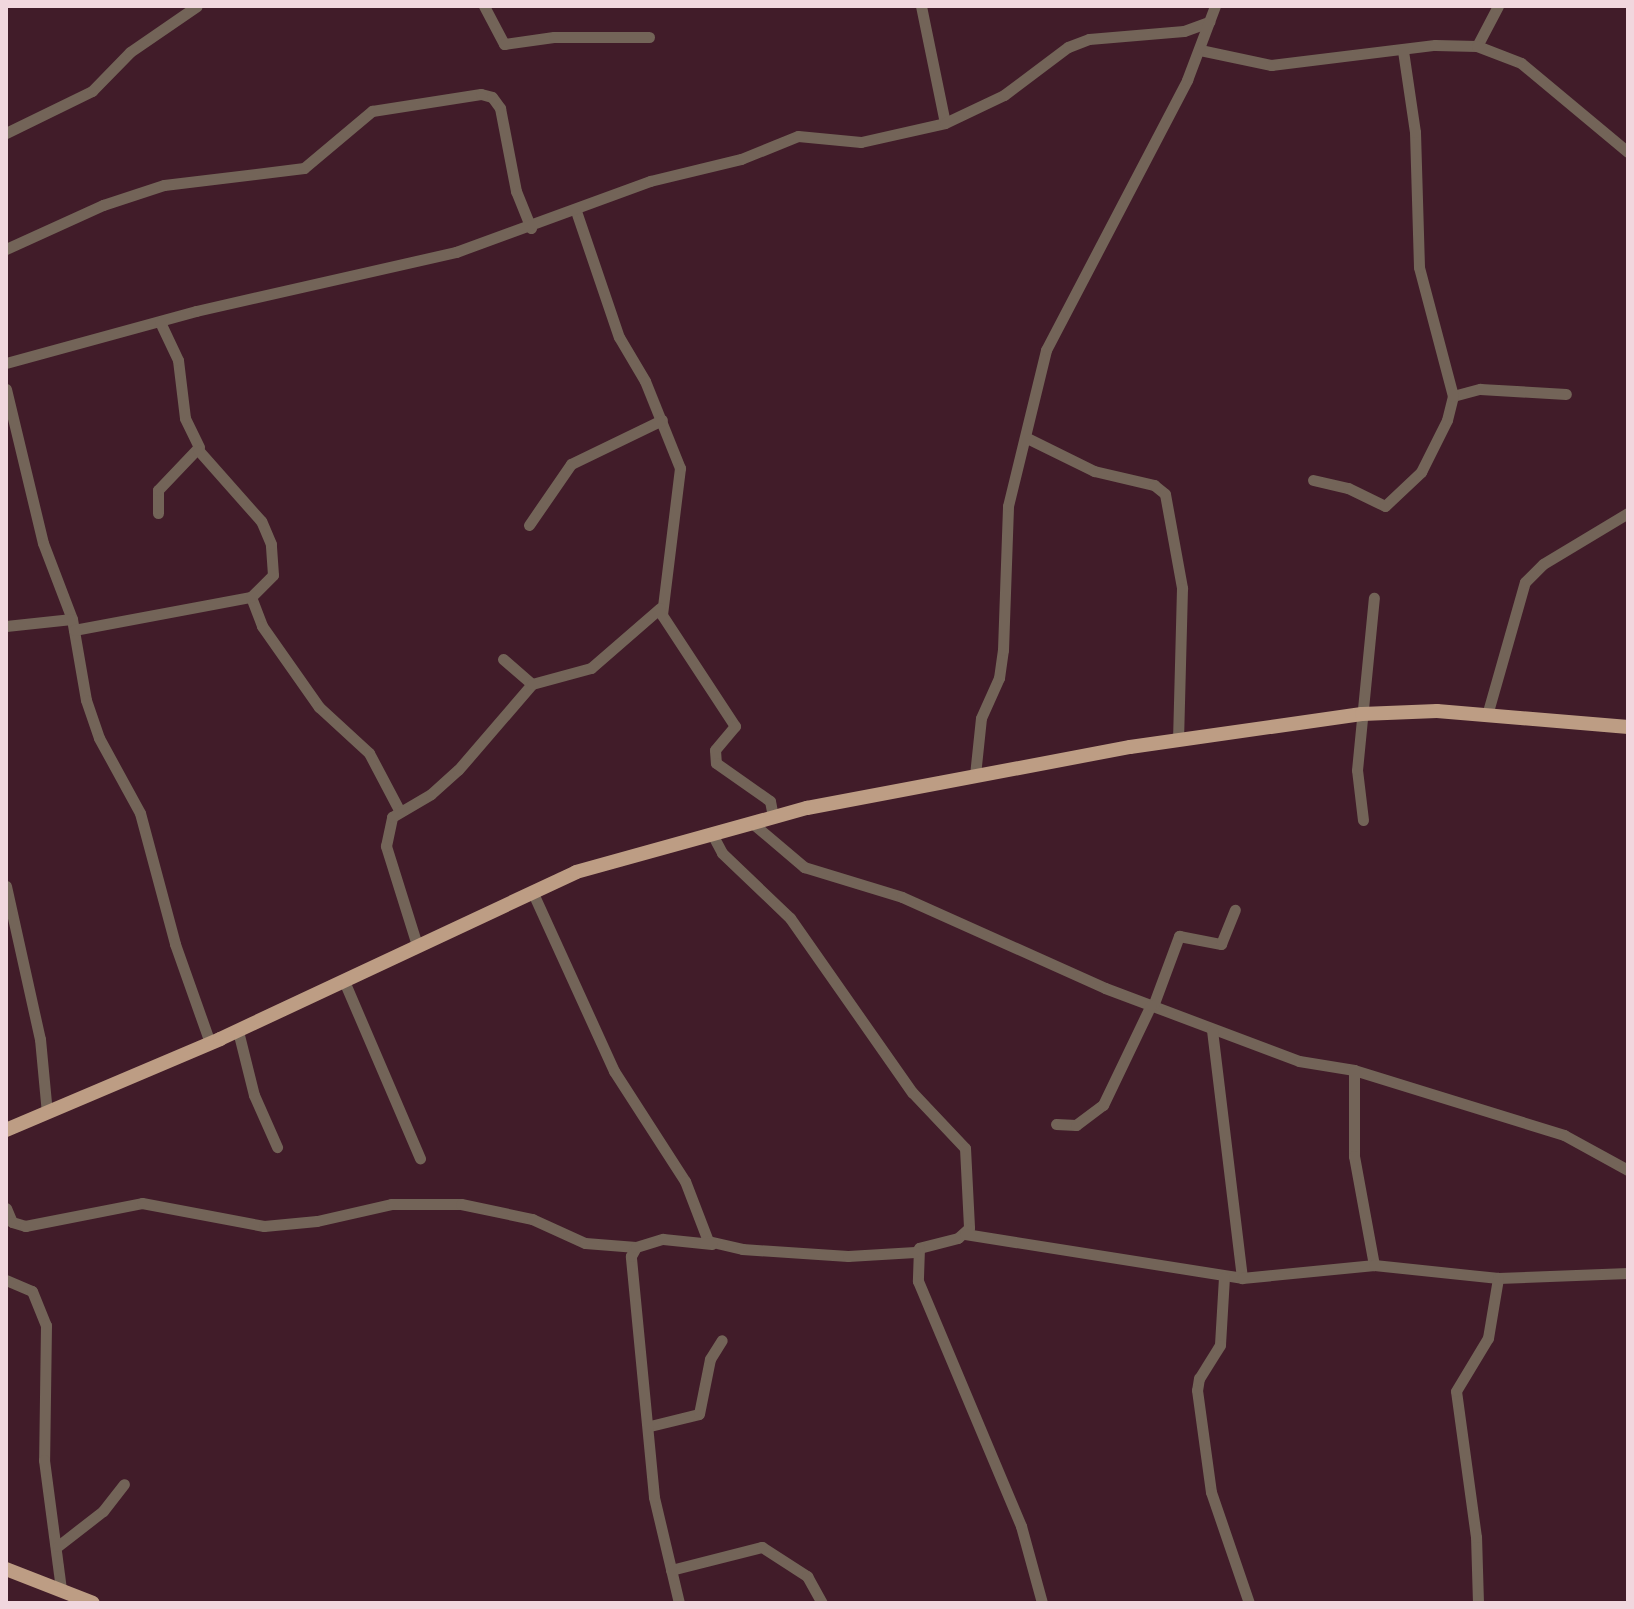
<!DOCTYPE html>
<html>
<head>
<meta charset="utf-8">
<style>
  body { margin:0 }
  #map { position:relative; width:1634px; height:1609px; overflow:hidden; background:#411c29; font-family:"Source Sans 3",sans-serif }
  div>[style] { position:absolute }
  .minor>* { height:11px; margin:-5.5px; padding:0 5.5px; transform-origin:5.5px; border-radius:5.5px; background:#736458 }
  .major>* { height:14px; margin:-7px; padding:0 7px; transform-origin:7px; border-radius:7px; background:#bd9d84 }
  span { translate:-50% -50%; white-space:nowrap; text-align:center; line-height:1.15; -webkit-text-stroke:6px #411c29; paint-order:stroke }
  .frame { position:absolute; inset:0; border:8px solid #f1d7de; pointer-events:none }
</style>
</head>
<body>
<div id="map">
  <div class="minor">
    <i style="left:484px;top:6px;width:43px;rotate:62.2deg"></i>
    <i style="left:504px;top:44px;width:50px;rotate:-8deg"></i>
    <i style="left:554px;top:37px;width:95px"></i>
    <i style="left:921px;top:6px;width:119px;rotate:78.4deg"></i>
    <i style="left:1477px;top:46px;width:45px;rotate:-62.3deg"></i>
    <i style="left:1200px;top:50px;width:73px;rotate:11.9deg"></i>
    <i style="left:1271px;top:65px;width:165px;rotate:-7deg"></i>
    <i style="left:1435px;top:45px;width:42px;rotate:1.4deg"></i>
    <i style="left:1477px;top:46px;width:47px;rotate:21.1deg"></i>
    <i style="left:1521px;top:63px;width:139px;rotate:39.8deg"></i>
    <i style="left:6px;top:133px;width:96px;rotate:-26deg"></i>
    <i style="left:92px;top:91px;width:54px;rotate:-45.7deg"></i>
    <i style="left:130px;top:52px;width:81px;rotate:-34.5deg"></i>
    <i style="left:576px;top:211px;width:133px;rotate:71.2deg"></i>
    <i style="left:619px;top:337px;width:51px;rotate:59.4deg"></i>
    <i style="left:645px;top:381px;width:94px;rotate:68.1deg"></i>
    <i style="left:680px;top:468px;width:148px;rotate:97deg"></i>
    <i style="left:662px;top:615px;width:133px;rotate:56.7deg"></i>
    <i style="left:735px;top:726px;width:31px;rotate:130deg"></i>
    <i style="left:715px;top:750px;width:13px;rotate:86deg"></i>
    <i style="left:716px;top:763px;width:66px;rotate:35.1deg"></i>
    <i style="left:770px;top:801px;width:16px;rotate:79deg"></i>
    <i style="left:6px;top:249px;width:107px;rotate:-24.4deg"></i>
    <i style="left:103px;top:205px;width:64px;rotate:-18.2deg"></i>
    <i style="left:164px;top:185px;width:141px;rotate:-6.9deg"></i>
    <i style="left:304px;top:168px;width:89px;rotate:-40deg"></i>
    <i style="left:372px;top:111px;width:110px;rotate:-8.9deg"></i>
    <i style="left:481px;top:94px;width:11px;rotate:15deg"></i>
    <i style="left:492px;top:97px;width:14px;rotate:54deg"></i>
    <i style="left:500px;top:108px;width:85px;rotate:79.1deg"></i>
    <i style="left:516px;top:191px;width:40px;rotate:68deg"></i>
    <i style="left:6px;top:363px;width:197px;rotate:-15.3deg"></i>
    <i style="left:196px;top:311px;width:267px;rotate:-12.8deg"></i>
    <i style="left:456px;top:252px;width:207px;rotate:-20.1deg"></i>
    <i style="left:650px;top:181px;width:94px;rotate:-13.6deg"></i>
    <i style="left:741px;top:159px;width:61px;rotate:-22deg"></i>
    <i style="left:798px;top:136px;width:63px;rotate:5.4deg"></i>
    <i style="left:861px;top:142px;width:86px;rotate:-12.7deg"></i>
    <i style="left:945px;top:123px;width:65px;rotate:-25.4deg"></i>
    <i style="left:1004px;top:95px;width:80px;rotate:-36.9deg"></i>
    <i style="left:1068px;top:47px;width:22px;rotate:-21deg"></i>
    <i style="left:1089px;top:39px;width:95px;rotate:-4.8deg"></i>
    <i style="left:1184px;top:31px;width:27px;rotate:-20deg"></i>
    <i style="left:6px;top:389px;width:158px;rotate:76.5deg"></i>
    <i style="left:43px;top:543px;width:81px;rotate:69.1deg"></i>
    <i style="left:72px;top:619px;width:82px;rotate:80.2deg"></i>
    <i style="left:86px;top:700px;width:40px;rotate:71.1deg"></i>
    <i style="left:99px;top:738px;width:85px;rotate:61.3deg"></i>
    <i style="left:140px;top:813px;width:136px;rotate:75deg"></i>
    <i style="left:175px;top:944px;width:105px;rotate:70.5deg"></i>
    <i style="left:1453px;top:396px;width:28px;rotate:-15deg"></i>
    <i style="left:1480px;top:389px;width:86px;rotate:3.3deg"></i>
    <i style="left:1027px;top:438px;width:75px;rotate:26.2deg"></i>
    <i style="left:1094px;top:471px;width:62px;rotate:13.1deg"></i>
    <i style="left:1154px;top:485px;width:14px;rotate:39deg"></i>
    <i style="left:1165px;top:494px;width:96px;rotate:79.7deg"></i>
    <i style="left:1182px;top:588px;width:151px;rotate:91.5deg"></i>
    <i style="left:1313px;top:480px;width:36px;rotate:13deg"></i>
    <i style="left:1348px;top:488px;width:41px;rotate:25.9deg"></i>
    <i style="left:1385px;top:506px;width:50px;rotate:-43.4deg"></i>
    <i style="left:1421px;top:472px;width:58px;rotate:-63.4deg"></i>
    <i style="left:1447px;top:420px;width:25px;rotate:-76deg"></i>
    <i style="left:1453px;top:396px;width:133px;rotate:-104.8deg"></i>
    <i style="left:1419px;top:267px;width:135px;rotate:-91.7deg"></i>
    <i style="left:1415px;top:132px;width:82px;rotate:-98.4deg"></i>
    <i style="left:158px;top:513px;width:23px;rotate:-90deg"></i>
    <i style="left:158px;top:490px;width:59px;rotate:-46.4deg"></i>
    <i style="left:199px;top:447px;width:32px;rotate:-116deg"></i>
    <i style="left:185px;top:418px;width:58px;rotate:-96.9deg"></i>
    <i style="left:178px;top:360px;width:42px;rotate:-115.3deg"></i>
    <i style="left:529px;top:525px;width:74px;rotate:-55.5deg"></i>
    <i style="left:571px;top:464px;width:101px;rotate:-25.8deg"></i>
    <i style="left:251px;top:597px;width:31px;rotate:69deg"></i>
    <i style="left:262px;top:626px;width:99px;rotate:54.9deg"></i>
    <i style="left:319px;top:707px;width:68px;rotate:42.6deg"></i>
    <i style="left:369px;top:753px;width:64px;rotate:62.2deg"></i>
    <i style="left:6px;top:626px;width:66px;rotate:-6.1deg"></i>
    <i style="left:74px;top:630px;width:180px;rotate:-10.6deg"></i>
    <i style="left:251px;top:597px;width:31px;rotate:-45deg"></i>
    <i style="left:273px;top:575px;width:31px;rotate:-94deg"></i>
    <i style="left:271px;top:544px;width:25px;rotate:-113deg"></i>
    <i style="left:261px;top:521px;width:94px;rotate:-131.5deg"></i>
    <i style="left:503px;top:659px;width:38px;rotate:41deg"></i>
    <i style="left:1487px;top:715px;width:138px;rotate:-74.1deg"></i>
    <i style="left:1525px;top:582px;width:25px;rotate:-45deg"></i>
    <i style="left:1543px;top:564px;width:99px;rotate:-31deg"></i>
    <i style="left:975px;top:775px;width:57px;rotate:-84deg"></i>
    <i style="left:981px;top:718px;width:44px;rotate:-65.8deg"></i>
    <i style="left:999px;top:678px;width:28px;rotate:-82deg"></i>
    <i style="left:1003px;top:650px;width:144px;rotate:-88deg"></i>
    <i style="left:1008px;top:506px;width:161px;rotate:-76.3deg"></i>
    <i style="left:1046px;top:350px;width:305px;rotate:-62.4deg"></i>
    <i style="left:1187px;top:80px;width:79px;rotate:-69.3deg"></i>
    <i style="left:1363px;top:820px;width:50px;rotate:-96.8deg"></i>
    <i style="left:1357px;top:770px;width:173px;rotate:-84.4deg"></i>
    <i style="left:751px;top:822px;width:70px;rotate:40.3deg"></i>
    <i style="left:804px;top:867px;width:102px;rotate:17deg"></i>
    <i style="left:902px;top:897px;width:222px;rotate:24.1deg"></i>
    <i style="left:1105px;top:988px;width:207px;rotate:20.6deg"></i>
    <i style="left:1299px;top:1061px;width:56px;rotate:9.3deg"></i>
    <i style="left:1354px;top:1070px;width:220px;rotate:17.2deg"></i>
    <i style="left:1564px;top:1135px;width:73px;rotate:28.7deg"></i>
    <i style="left:712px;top:834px;width:21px;rotate:62deg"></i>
    <i style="left:722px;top:853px;width:94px;rotate:43.7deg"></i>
    <i style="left:790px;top:918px;width:213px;rotate:55deg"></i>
    <i style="left:912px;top:1092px;width:77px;rotate:46.6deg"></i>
    <i style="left:965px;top:1148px;width:80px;rotate:87.1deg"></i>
    <i style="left:969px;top:1228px;width:15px;rotate:138deg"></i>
    <i style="left:958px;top:1238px;width:40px;rotate:165.6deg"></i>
    <i style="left:919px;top:1248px;width:33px;rotate:92deg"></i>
    <i style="left:918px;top:1281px;width:266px;rotate:67.2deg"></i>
    <i style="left:1021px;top:1526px;width:80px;rotate:74.7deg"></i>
    <i style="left:6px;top:886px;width:157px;rotate:77.5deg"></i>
    <i style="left:40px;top:1039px;width:74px;rotate:84.6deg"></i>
    <i style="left:532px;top:891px;width:198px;rotate:65.5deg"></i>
    <i style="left:614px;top:1071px;width:131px;rotate:57.2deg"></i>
    <i style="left:685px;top:1181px;width:64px;rotate:69deg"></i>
    <i style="left:708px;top:1241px;width:35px;rotate:13deg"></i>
    <i style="left:742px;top:1249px;width:106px;rotate:3.8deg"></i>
    <i style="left:848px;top:1256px;width:67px;rotate:-3.4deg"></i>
    <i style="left:417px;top:945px;width:104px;rotate:-107.4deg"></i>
    <i style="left:386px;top:846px;width:30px;rotate:-78deg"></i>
    <i style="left:392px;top:817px;width:45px;rotate:-30.5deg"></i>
    <i style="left:431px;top:794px;width:36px;rotate:-42deg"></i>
    <i style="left:458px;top:770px;width:113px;rotate:-49.3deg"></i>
    <i style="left:532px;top:684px;width:61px;rotate:-15.2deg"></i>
    <i style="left:591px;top:668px;width:91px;rotate:-41deg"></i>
    <i style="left:344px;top:981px;width:193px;rotate:66.8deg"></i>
    <i style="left:1153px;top:1006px;width:75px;rotate:-69.6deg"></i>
    <i style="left:1179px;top:936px;width:43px;rotate:10.8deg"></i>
    <i style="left:1221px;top:944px;width:37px;rotate:-68deg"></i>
    <i style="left:1212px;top:1030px;width:250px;rotate:83.1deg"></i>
    <i style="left:238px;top:1031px;width:66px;rotate:76deg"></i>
    <i style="left:254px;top:1095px;width:57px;rotate:66.1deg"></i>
    <i style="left:1354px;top:1070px;width:86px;rotate:90deg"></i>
    <i style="left:1354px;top:1156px;width:111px;rotate:79.6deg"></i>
    <i style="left:1056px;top:1124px;width:20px;rotate:3deg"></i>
    <i style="left:1076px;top:1125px;width:34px;rotate:-37deg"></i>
    <i style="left:1103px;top:1105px;width:111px;rotate:-64.4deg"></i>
    <i style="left:6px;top:1208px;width:15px;rotate:67deg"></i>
    <i style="left:12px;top:1222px;width:14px;rotate:17deg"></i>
    <i style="left:25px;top:1226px;width:119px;rotate:-11.1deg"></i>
    <i style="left:142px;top:1203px;width:124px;rotate:10.7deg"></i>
    <i style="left:264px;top:1226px;width:53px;rotate:-5.4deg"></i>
    <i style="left:317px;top:1221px;width:76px;rotate:-12.9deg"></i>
    <i style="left:391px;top:1204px;width:70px"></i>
    <i style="left:461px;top:1204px;width:73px;rotate:11.9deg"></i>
    <i style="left:532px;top:1219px;width:58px;rotate:24.4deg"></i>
    <i style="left:585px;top:1243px;width:51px;rotate:4.5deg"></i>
    <i style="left:965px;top:1234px;width:280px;rotate:9deg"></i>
    <i style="left:1242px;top:1278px;width:133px;rotate:-5.6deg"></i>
    <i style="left:1374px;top:1265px;width:125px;rotate:6deg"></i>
    <i style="left:1498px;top:1278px;width:130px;rotate:-2.2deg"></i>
    <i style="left:1224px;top:1277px;width:68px;rotate:93.4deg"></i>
    <i style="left:1220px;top:1345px;width:39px;rotate:122deg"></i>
    <i style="left:1199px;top:1378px;width:12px;rotate:99deg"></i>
    <i style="left:1197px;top:1390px;width:103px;rotate:82.2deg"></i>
    <i style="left:1211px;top:1492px;width:117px;rotate:71.1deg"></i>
    <i style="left:6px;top:1280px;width:28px;rotate:23deg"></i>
    <i style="left:32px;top:1291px;width:37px;rotate:68deg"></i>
    <i style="left:46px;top:1325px;width:135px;rotate:90.8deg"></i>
    <i style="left:44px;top:1460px;width:130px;rotate:82.5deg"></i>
    <i style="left:650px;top:1426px;width:50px;rotate:-13.8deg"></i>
    <i style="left:699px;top:1414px;width:56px;rotate:-78.7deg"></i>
    <i style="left:710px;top:1359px;width:22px;rotate:-58deg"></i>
    <i style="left:58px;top:1546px;width:57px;rotate:-37.9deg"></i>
    <i style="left:103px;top:1511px;width:34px;rotate:-52deg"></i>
    <i style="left:671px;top:1570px;width:94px;rotate:-14.2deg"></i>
    <i style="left:762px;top:1547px;width:54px;rotate:32.8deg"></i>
    <i style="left:807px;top:1576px;width:31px;rotate:61deg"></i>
    <i style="left:679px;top:1603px;width:109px;rotate:-103.3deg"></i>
    <i style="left:654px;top:1497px;width:242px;rotate:-95.5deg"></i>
    <i style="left:631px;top:1256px;width:10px;rotate:-61deg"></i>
    <i style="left:636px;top:1247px;width:28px;rotate:-17deg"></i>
    <i style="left:663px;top:1239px;width:49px;rotate:5.8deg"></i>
    <i style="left:1478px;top:1603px;width:66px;rotate:-91.7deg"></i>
    <i style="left:1476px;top:1537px;width:147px;rotate:-97.8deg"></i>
    <i style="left:1456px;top:1391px;width:62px;rotate:-58.9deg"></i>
    <i style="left:1488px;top:1338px;width:61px;rotate:-80.5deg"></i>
  </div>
  <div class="major">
    <i style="left:6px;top:1130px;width:233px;rotate:-23deg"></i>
    <i style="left:220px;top:1039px;width:393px;rotate:-25.1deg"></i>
    <i style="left:576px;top:872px;width:240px;rotate:-15.5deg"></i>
    <i style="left:807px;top:808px;width:329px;rotate:-10.7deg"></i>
    <i style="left:1130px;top:747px;width:234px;rotate:-8.1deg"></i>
    <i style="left:1362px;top:714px;width:75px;rotate:-2.3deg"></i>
    <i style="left:1437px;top:711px;width:192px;rotate:4.8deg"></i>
    <i style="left:6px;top:1569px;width:93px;rotate:21.3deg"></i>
  </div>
  <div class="frame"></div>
</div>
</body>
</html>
